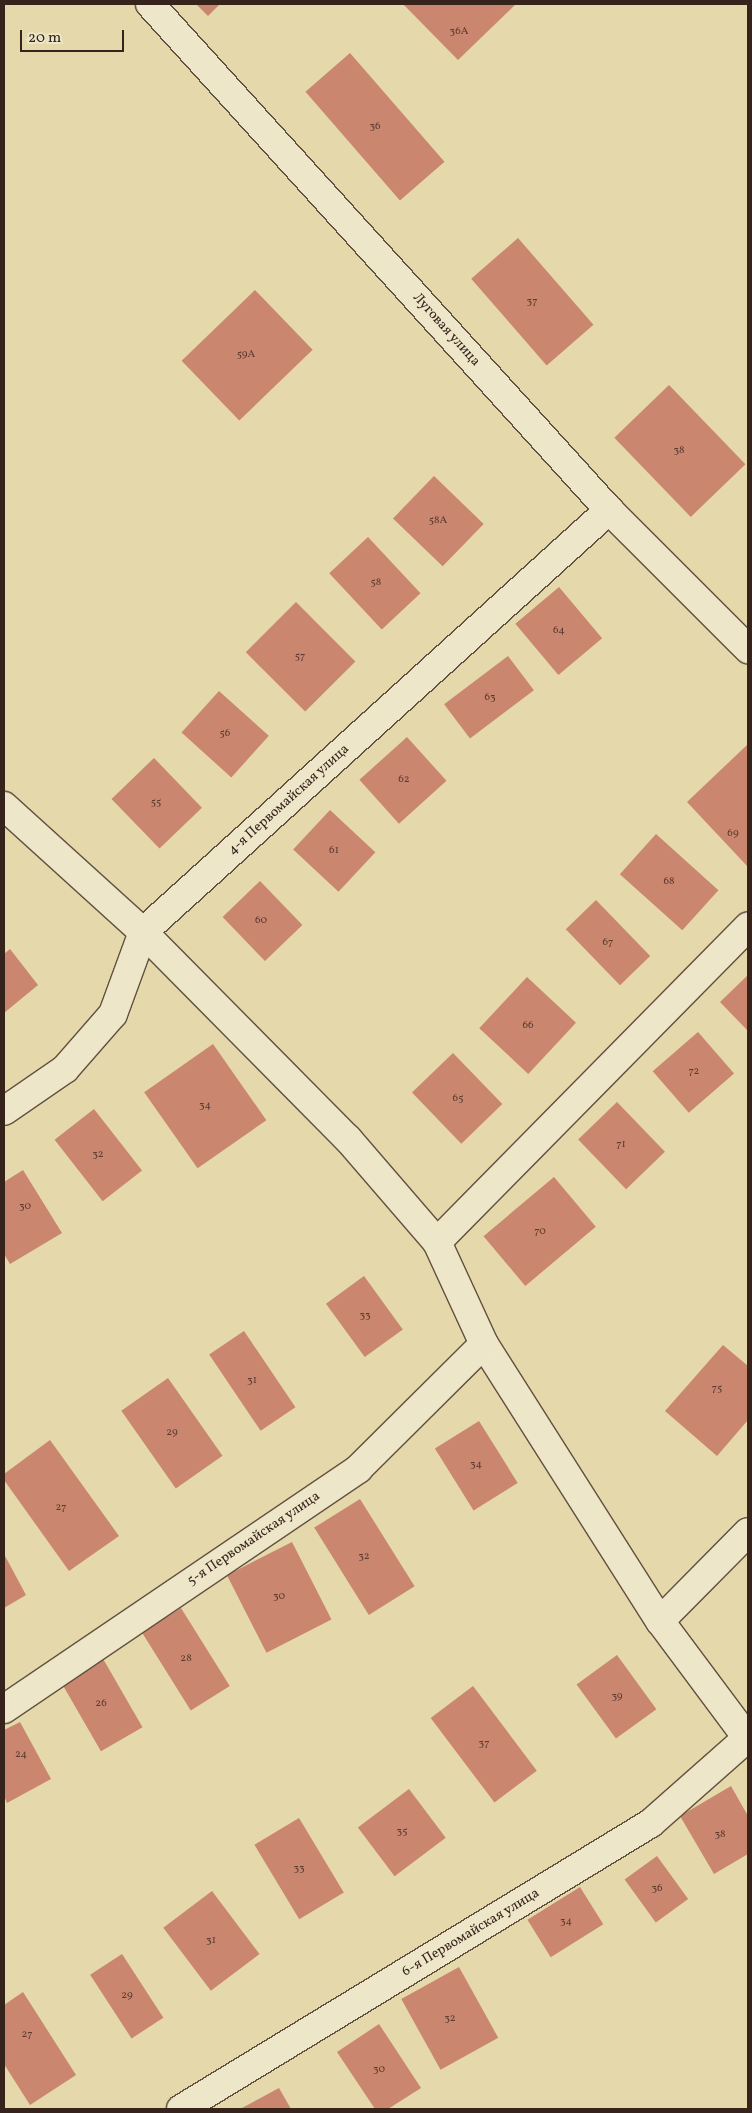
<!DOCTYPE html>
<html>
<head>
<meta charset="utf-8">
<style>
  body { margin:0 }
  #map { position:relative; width:752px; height:2113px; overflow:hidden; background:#e5d8aa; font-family:Vollkorn,serif }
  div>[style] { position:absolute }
  .building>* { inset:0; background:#ca866f; transform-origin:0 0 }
  .roads { filter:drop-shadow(1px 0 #625040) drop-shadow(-1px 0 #625040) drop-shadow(0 1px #625040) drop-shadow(0 -1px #625040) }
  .minor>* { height:28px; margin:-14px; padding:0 14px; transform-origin:14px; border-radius:14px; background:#eee6c8 }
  span { translate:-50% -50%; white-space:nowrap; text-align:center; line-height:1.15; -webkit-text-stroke:4px #eee6c8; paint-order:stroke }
  .number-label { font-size:11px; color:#5b3c31 }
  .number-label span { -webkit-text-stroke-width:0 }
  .street-label { font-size:14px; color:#36231c }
  .frame { position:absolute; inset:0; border:5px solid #36231c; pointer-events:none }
  .scale { position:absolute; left:20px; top:30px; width:104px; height:22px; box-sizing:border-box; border:2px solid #36231c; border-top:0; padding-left:6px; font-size:15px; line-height:18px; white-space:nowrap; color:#36231c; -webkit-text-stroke:4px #eee6c8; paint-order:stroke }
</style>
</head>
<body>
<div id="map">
  <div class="building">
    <i style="clip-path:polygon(196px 4px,220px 4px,208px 16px)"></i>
    <i style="clip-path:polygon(403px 4px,516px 4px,458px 60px)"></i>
    <i style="left:350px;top:53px;width:144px;height:59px;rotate:49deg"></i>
    <i style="left:518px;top:238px;width:115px;height:62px;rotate:49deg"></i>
    <i style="left:255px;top:290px;width:83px;height:102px;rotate:46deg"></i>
    <i style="left:669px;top:385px;width:110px;height:76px;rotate:46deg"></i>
    <i style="left:434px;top:476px;width:69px;height:59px;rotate:44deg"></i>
    <i style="left:368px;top:537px;width:77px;height:53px;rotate:47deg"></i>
    <i style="left:559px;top:587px;width:67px;height:57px;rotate:50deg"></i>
    <i style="left:296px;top:602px;width:84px;height:71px;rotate:45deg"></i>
    <i style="left:508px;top:656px;width:43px;height:80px;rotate:53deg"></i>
    <i style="left:219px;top:691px;width:67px;height:56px;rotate:42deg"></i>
    <i style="left:407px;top:737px;width:59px;height:64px;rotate:48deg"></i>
    <i style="clip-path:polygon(747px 745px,748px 746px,748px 867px,687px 802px)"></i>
    <i style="left:154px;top:758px;width:69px;height:59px;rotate:46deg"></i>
    <i style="left:330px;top:810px;width:62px;height:54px;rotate:43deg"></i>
    <i style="left:656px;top:834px;width:84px;height:54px;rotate:42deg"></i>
    <i style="left:260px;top:881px;width:61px;height:52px;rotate:46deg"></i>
    <i style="left:596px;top:900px;width:78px;height:42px;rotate:46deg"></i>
    <i style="clip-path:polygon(10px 949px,38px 985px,4px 1013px,4px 954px)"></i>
    <i style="clip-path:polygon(748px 975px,748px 1031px,720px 1002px)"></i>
    <i style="left:527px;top:977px;width:67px;height:70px;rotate:43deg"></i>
    <i style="left:698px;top:1032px;width:55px;height:60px;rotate:49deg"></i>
    <i style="left:213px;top:1044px;width:93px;height:84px;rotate:55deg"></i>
    <i style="left:453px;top:1053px;width:71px;height:57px;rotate:46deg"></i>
    <i style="left:617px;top:1102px;width:69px;height:54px;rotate:46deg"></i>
    <i style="left:94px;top:1109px;width:78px;height:50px;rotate:52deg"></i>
    <i style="clip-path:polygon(23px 1170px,62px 1233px,10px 1264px,4px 1254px,4px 1182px)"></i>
    <i style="left:554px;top:1177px;width:65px;height:92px;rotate:50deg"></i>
    <i style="left:364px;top:1276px;width:66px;height:47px;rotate:54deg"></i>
    <i style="left:244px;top:1331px;width:92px;height:42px;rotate:56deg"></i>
    <i style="clip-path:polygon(723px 1345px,748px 1366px,748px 1420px,717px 1456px,665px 1411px)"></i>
    <i style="left:168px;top:1378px;width:95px;height:57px;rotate:55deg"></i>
    <i style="left:479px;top:1421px;width:73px;height:52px;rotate:58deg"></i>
    <i style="clip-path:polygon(50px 1440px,119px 1536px,69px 1571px,4px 1480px,4px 1474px)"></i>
    <i style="left:360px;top:1499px;width:103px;height:54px;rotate:58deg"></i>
    <i style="left:292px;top:1542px;width:87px;height:73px;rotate:63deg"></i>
    <i style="clip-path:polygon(4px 1554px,26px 1595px,4px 1608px)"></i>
    <i style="left:181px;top:1608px;width:92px;height:46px;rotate:58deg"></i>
    <i style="left:617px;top:1655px;width:67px;height:50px;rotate:54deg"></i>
    <i style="left:102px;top:1657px;width:81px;height:48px;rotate:60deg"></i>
    <i style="left:473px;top:1686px;width:106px;height:53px;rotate:53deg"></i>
    <i style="clip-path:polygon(20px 1722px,51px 1779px,7px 1803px,4px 1796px,4px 1730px)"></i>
    <i style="clip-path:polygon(731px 1786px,748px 1816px,748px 1854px,714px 1874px,680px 1816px)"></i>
    <i style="left:409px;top:1789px;width:61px;height:64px;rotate:53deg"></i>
    <i style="left:299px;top:1818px;width:87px;height:52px;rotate:59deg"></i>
    <i style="left:657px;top:1856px;width:53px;height:40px;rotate:54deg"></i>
    <i style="left:580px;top:1887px;width:44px;height:62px;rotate:58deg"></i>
    <i style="left:212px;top:1891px;width:79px;height:61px;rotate:53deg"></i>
    <i style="left:122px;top:1954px;width:76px;height:38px;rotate:57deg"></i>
    <i style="left:459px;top:1967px;width:81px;height:66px;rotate:61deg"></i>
    <i style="clip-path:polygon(23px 1992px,76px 2075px,30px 2105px,4px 2064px,4px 2005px)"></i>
    <i style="clip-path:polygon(379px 2024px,421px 2088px,388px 2109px,375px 2109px,337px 2052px)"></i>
    <i style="clip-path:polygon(279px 2088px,291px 2109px,240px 2109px)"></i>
  </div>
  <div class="roads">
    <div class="minor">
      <i style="left:150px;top:4px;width:683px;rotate:47.79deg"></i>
      <i style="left:609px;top:510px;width:197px;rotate:45deg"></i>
      <i style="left:4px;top:806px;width:188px;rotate:42.2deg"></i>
      <i style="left:143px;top:932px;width:291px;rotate:45.3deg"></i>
      <i style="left:348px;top:1139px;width:136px;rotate:49.2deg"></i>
      <i style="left:437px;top:1242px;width:112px;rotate:65.3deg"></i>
      <i style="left:484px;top:1344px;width:328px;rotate:57.6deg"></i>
      <i style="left:660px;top:1621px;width:147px;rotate:53.3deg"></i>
      <i style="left:4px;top:1111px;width:74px;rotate:-34.5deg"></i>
      <i style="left:65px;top:1069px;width:73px;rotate:-48.9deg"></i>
      <i style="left:113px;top:1014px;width:87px;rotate:-69.9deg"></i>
      <i style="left:143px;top:932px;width:629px;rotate:-42.16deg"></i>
      <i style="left:437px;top:1242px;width:443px;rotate:-45.4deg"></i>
      <i style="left:660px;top:1621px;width:125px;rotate:-45.3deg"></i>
      <i style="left:4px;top:1709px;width:428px;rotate:-34.1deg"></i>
      <i style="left:358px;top:1469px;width:177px;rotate:-44.8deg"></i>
      <i style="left:181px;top:2109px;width:550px;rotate:-31.32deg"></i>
      <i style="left:651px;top:1823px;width:128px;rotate:-41.5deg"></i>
    </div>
  </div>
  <div class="number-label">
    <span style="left:459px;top:32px">36А</span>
    <span style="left:375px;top:127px">36</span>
    <span style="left:532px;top:302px">37</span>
    <span style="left:246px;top:355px">59А</span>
    <span style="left:679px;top:451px">38</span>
    <span style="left:438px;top:521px">58А</span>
    <span style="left:376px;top:583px">58</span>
    <span style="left:559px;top:631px">64</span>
    <span style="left:300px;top:657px">57</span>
    <span style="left:490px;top:698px">63</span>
    <span style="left:225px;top:734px">56</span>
    <span style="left:404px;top:780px">62</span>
    <span style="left:156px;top:803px">55</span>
    <span style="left:733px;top:834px">69</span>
    <span style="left:334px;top:851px">61</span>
    <span style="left:669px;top:882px">68</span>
    <span style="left:261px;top:921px">60</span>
    <span style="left:608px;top:943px">67</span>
    <span style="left:528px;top:1026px">66</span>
    <span style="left:694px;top:1072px">72</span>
    <span style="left:458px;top:1099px">65</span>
    <span style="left:205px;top:1106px">34</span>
    <span style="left:621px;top:1145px">71</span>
    <span style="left:98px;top:1155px">32</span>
    <span style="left:25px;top:1207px">30</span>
    <span style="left:540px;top:1232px">70</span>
    <span style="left:365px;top:1316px">33</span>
    <span style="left:252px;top:1381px">31</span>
    <span style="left:717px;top:1389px">75</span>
    <span style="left:172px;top:1433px">29</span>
    <span style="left:476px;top:1465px">34</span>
    <span style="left:61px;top:1508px">27</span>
    <span style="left:364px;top:1557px">32</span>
    <span style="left:279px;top:1597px">30</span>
    <span style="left:186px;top:1659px">28</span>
    <span style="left:617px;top:1697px">39</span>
    <span style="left:101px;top:1704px">26</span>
    <span style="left:484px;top:1744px">37</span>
    <span style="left:21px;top:1755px">24</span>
    <span style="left:402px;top:1832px">35</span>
    <span style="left:720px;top:1835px">38</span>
    <span style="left:299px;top:1869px">33</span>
    <span style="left:657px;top:1889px">36</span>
    <span style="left:566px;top:1922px">34</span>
    <span style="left:211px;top:1941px">31</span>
    <span style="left:127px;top:1996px">29</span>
    <span style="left:450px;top:2019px">32</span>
    <span style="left:27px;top:2035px">27</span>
    <span style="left:379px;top:2070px">30</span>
  </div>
  <div class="street-label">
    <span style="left:446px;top:330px;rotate:48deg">Луговая улица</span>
    <span style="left:289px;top:800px;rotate:-42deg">4-я Первомайская улица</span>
    <span style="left:254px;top:1539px;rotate:-34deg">5-я Первомайская улица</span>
    <span style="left:471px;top:1933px;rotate:-31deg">6-я Первомайская улица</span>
  </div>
  <div class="frame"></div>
  <div class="scale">20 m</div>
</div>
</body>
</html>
